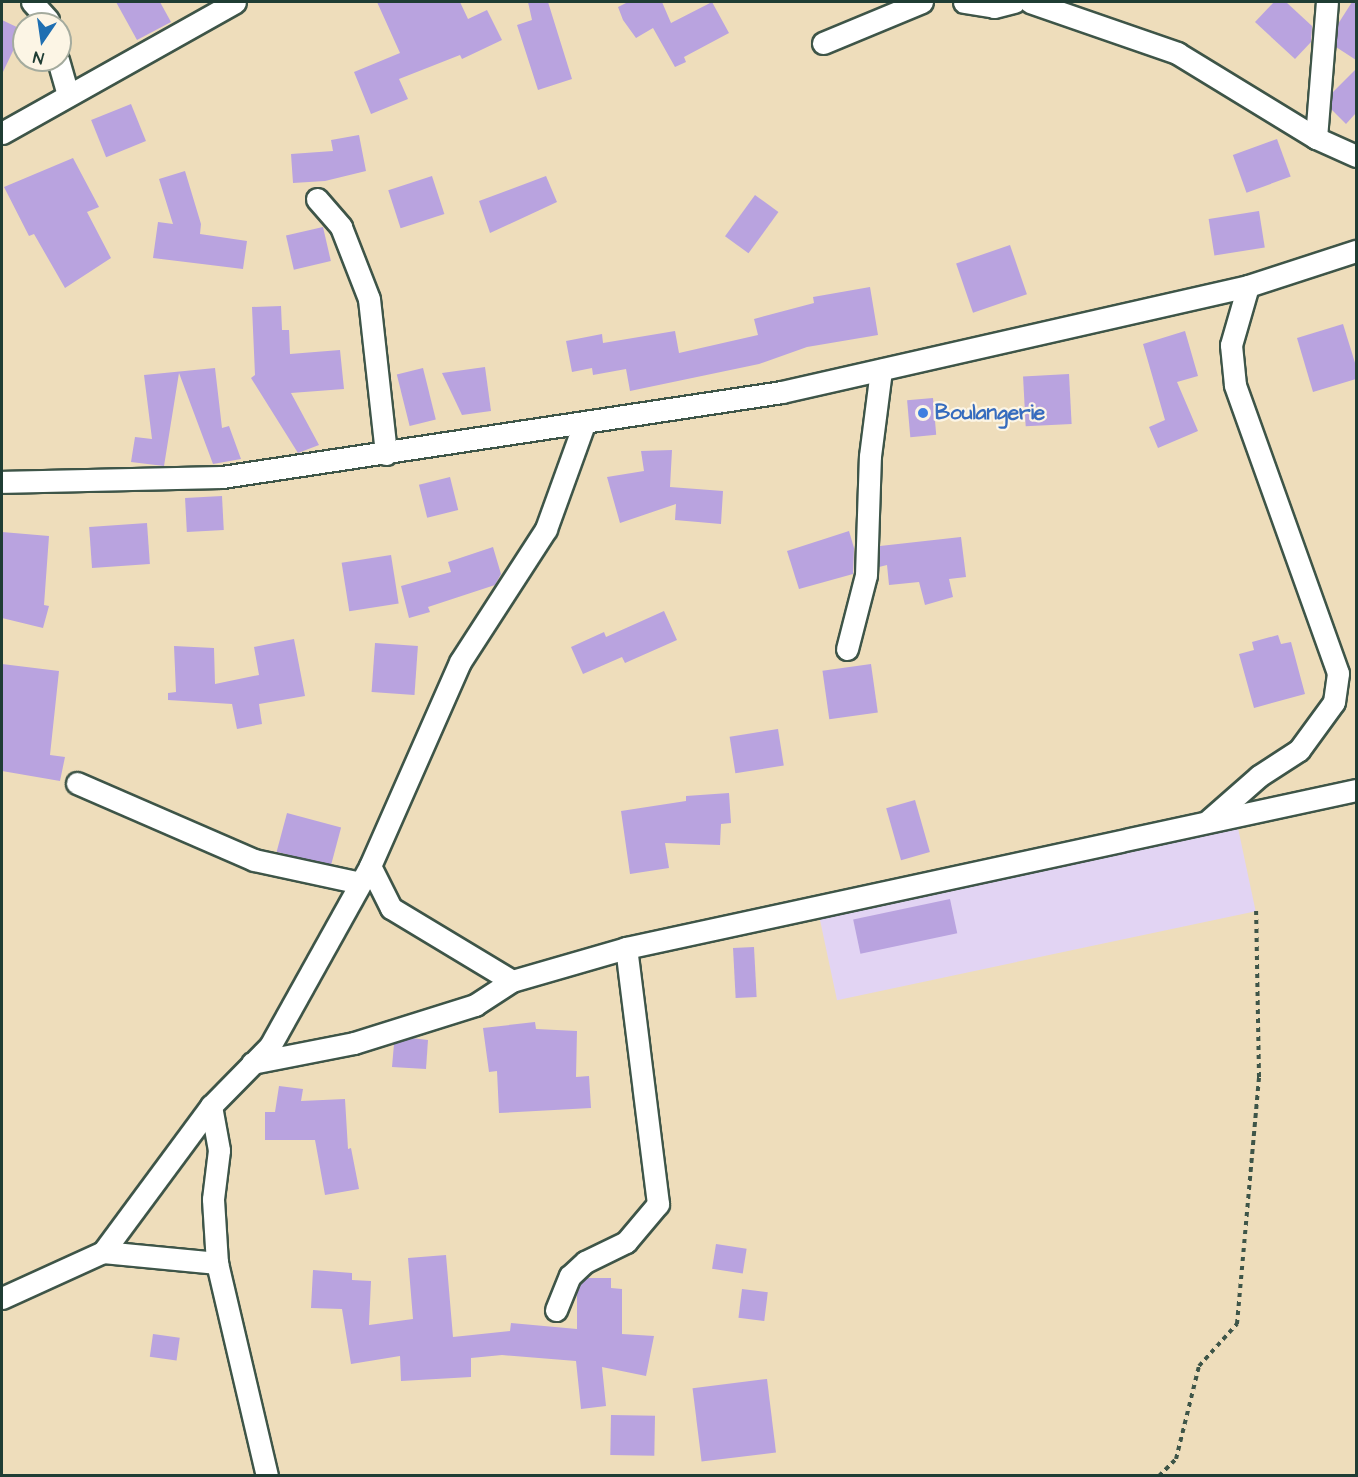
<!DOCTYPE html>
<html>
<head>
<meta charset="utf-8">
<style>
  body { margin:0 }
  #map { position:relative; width:1358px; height:1477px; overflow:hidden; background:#edb; font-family:"Architects Daughter",sans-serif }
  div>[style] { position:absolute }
  .built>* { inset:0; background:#e2d4f3; transform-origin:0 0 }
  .building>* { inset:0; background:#b9a3df; transform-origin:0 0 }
  .path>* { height:4px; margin-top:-2px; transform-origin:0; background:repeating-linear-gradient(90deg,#3e5548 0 4.5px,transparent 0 9px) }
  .roads { filter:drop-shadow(2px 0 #3e5548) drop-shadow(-2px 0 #3e5548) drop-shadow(0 2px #3e5548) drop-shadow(0 -2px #3e5548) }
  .street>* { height:21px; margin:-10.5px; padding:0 10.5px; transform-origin:10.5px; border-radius:10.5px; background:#fff }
  .dots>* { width:16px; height:16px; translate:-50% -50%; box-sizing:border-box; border:3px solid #fcf5e5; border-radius:50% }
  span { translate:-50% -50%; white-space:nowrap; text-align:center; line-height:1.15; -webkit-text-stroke:4.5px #fcf5e5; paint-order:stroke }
  .shop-label { font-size:21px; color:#366cbe; font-weight:700 }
  .left { translate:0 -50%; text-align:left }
  .frame { position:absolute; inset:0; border:3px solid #1f3d34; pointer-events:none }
  .north { position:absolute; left:12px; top:12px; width:60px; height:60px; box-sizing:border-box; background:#fcf5e5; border:2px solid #a4ab9e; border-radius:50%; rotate:193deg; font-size:16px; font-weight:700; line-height:24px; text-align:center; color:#1f3d34 }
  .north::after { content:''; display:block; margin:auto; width:21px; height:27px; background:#1f6fb2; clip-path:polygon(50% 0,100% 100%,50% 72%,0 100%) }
</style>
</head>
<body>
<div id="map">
  <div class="built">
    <i style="left:1238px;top:828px;width:85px;height:428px;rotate:78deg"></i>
  </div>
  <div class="building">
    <i style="clip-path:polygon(116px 2px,160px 2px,171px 22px,137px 40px)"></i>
    <i style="clip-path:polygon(377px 2px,460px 2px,468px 19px,487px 10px,502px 40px,462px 59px,460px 55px,399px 79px,408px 99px,371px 114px,354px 72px,400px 53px)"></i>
    <i style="clip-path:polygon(528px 2px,548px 2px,572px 79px,538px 90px,517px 25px,532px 20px)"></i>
    <i style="clip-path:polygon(628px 2px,662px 2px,671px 23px,712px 2px,729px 33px,684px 57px,686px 62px,675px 67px,653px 28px,636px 38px,623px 20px,618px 7px)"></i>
    <i style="clip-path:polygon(1274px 2px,1286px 2px,1312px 26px,1311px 42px,1295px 59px,1255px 22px)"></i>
    <i style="clip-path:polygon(1352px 2px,1356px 2px,1356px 60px,1336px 47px,1338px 24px)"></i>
    <i style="clip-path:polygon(2px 20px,23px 30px,2px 74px)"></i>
    <i style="clip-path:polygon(1356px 69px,1356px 113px,1346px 124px,1331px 109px,1332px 93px)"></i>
    <i style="left:131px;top:104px;width:40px;height:43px;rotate:68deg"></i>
    <i style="clip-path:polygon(359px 135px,366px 171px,325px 181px,293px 183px,291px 154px,333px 151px,331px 140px)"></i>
    <i style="left:1277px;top:139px;width:40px;height:47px;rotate:70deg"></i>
    <i style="clip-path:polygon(73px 158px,99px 207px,87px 212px,111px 258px,65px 288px,34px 234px,29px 236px,4px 187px)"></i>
    <i style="clip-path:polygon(185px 171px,201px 224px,200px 234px,247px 241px,243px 269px,153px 258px,158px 222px,173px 224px,159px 179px)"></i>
    <i style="left:432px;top:176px;width:40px;height:46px;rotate:72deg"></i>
    <i style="clip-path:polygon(546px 176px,557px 202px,490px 233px,479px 201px)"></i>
    <i style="left:755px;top:195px;width:29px;height:51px;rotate:36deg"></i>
    <i style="left:1259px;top:211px;width:37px;height:51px;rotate:81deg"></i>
    <i style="left:323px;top:227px;width:35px;height:38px;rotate:77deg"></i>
    <i style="left:1010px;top:245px;width:52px;height:57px;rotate:71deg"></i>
    <i style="clip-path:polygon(870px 287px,878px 335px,807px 347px,759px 364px,630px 391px,626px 369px,593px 375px,592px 368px,572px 372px,566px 341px,602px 334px,603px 343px,675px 331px,679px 353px,758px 335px,754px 319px,814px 303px,813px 297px)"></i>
    <i style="clip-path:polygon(281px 306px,282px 330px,289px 330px,290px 354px,340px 350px,344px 389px,291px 393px,319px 445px,298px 453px,251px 378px,255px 375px,252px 307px)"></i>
    <i style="clip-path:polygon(1343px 324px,1356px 366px,1356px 379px,1313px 392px,1297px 338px)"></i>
    <i style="clip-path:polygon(1185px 331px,1198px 376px,1177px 382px,1198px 431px,1158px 448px,1149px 427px,1165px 420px,1143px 344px)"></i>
    <i style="clip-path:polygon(485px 367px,491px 411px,462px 415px,442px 373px)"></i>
    <i style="clip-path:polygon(215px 368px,222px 428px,229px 426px,241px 459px,213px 464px,179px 373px,164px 466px,131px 462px,135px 437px,152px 439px,144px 375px)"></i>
    <i style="left:423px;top:368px;width:53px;height:27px;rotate:76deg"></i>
    <i style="left:1069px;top:374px;width:50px;height:46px;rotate:87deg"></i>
    <i style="left:933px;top:398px;width:37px;height:26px;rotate:85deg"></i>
    <i style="clip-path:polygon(672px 450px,670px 487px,723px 491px,721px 524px,675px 520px,676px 504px,620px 523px,607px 477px,644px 471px,641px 451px)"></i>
    <i style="left:450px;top:477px;width:34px;height:32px;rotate:76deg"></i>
    <i style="left:222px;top:496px;width:34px;height:37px;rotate:87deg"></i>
    <i style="left:147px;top:523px;width:41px;height:58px;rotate:86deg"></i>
    <i style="clip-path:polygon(849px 531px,854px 548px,853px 574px,799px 589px,787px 551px)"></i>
    <i style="clip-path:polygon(2px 532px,49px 536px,44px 605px,49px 606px,43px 628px,2px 618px)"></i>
    <i style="clip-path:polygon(961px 537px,966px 577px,949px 579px,953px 597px,925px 605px,919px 582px,889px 585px,887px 565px,879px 567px,880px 546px)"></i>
    <i style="clip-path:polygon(493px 547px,501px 574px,495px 585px,428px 607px,430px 612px,409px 618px,401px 586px,451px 572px,448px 562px)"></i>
    <i style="left:391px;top:555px;width:49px;height:50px;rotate:81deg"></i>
    <i style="clip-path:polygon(664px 611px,677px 640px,625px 663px,622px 657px,583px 674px,571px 647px,604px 632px,606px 637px)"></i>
    <i style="clip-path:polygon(1278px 635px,1281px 644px,1291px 642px,1305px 694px,1254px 708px,1239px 654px,1254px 650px,1252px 642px)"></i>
    <i style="clip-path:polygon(294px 639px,305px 696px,259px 704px,262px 724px,237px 729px,232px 704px,168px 700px,168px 693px,176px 692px,174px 646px,214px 648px,215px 684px,259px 675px,254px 647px)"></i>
    <i style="left:375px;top:643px;width:43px;height:49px;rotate:4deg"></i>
    <i style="clip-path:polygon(2px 664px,59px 671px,50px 755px,65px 757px,60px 781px,2px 771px)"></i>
    <i style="left:871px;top:664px;width:49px;height:49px;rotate:82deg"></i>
    <i style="left:778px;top:729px;width:37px;height:49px;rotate:81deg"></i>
    <i style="clip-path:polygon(729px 793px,731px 823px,721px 824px,720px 845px,665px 843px,669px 868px,630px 874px,621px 811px,686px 801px,686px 796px)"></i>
    <i style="left:915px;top:800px;width:54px;height:30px;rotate:74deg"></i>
    <i style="left:287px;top:813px;width:56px;height:40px;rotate:15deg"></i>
    <i style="left:950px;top:899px;width:35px;height:99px;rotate:78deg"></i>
    <i style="left:754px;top:947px;width:50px;height:21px;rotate:87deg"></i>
    <i style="clip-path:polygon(535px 1022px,536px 1029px,577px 1031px,576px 1077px,589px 1076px,591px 1108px,499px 1113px,497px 1071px,489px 1072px,483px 1028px)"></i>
    <i style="clip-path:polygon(411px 1038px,428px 1040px,426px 1069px,392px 1067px,394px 1044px)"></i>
    <i style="clip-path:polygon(279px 1086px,303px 1089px,301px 1101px,345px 1099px,348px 1149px,351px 1148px,359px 1189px,325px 1195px,315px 1140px,265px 1140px,265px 1112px,275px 1112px)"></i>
    <i style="left:716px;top:1244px;width:31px;height:25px;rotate:9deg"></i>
    <i style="clip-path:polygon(446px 1255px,453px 1337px,510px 1331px,511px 1323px,577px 1329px,577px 1293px,581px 1283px,587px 1278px,611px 1278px,611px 1288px,622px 1289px,622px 1334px,654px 1336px,646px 1376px,602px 1367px,606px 1406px,581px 1409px,576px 1361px,502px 1355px,471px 1358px,471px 1377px,401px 1381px,400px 1356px,351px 1364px,342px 1309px,311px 1308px,313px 1270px,352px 1273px,352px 1280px,371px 1281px,369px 1325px,413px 1319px,408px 1258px)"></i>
    <i style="left:742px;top:1289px;width:26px;height:29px;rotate:7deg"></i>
    <i style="left:153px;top:1334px;width:27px;height:23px;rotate:8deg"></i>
    <i style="left:767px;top:1379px;width:74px;height:75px;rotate:83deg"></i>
    <i style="left:611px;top:1415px;width:44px;height:40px;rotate:1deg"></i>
  </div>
  <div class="path">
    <i style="left:1159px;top:1476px;width:24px;rotate:-45deg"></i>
    <i style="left:1176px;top:1459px;width:96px;rotate:-76.1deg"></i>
    <i style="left:1199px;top:1366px;width:57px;rotate:-47.9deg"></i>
    <i style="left:1237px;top:1324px;width:248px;rotate:-84.9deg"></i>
    <i style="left:1259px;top:1077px;width:166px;rotate:-91deg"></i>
  </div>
  <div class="roads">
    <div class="street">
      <i style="left:32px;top:2px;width:24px;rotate:48deg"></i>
      <i style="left:964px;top:2px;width:30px;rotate:9deg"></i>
      <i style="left:994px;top:7px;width:21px;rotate:-14deg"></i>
      <i style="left:1030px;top:2px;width:156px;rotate:19.1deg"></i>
      <i style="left:1177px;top:53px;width:163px;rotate:31.4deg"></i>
      <i style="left:1316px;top:138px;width:44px;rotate:24.2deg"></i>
      <i style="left:823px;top:43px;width:107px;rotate:-22.5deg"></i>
      <i style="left:58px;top:60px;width:36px;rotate:74deg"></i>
      <i style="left:2px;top:133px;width:267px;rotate:-29.3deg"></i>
      <i style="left:1316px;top:138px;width:136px;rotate:-85.4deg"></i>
      <i style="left:317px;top:199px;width:37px;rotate:49deg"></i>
      <i style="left:341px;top:227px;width:77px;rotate:68.7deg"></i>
      <i style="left:369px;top:299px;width:156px;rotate:83.7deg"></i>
      <i style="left:584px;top:424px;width:112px;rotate:109.9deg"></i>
      <i style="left:546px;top:529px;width:158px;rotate:122.9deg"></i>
      <i style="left:460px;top:662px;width:223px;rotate:113.8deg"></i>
      <i style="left:370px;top:866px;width:47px;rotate:63.4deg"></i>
      <i style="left:391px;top:908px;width:141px;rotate:31.1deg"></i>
      <i style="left:512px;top:981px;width:119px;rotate:-16.1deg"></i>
      <i style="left:626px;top:948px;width:747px;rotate:-12.21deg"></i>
      <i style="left:2px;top:482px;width:220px;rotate:-1.3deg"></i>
      <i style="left:222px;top:477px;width:566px;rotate:-8.63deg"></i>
      <i style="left:782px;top:392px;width:478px;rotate:-12.8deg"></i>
      <i style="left:1248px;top:286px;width:114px;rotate:-18deg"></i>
      <i style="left:847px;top:649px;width:76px;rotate:-75.6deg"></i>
      <i style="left:866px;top:575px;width:119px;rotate:-88.1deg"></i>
      <i style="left:870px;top:456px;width:87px;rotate:-82.7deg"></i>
      <i style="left:77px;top:783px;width:193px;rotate:23.5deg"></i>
      <i style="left:254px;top:860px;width:108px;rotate:12.2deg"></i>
      <i style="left:1208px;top:821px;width:68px;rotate:-41.4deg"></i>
      <i style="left:1259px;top:776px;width:48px;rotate:-33deg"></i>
      <i style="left:1299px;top:750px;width:59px;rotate:-53.9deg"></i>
      <i style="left:1334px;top:702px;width:29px;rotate:-82deg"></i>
      <i style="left:1338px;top:673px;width:306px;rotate:-109.7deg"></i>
      <i style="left:1235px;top:385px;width:40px;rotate:-95.7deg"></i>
      <i style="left:1231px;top:345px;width:61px;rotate:-73.9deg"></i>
      <i style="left:252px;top:1063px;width:104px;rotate:-11.1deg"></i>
      <i style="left:354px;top:1043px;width:127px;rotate:-17.4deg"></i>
      <i style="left:475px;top:1005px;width:44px;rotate:-33deg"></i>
      <i style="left:103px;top:1252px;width:115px;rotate:5.5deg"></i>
      <i style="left:2px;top:1298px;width:111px;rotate:-24.5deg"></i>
      <i style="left:103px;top:1252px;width:182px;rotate:-53.5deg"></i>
      <i style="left:556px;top:1310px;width:37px;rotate:-68deg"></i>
      <i style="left:570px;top:1276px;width:21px;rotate:-43deg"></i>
      <i style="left:585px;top:1262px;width:46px;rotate:-26deg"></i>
      <i style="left:626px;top:1242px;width:50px;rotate:-49.9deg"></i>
      <i style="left:658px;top:1204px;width:258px;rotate:-97.1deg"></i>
      <i style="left:267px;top:1476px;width:219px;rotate:-103.2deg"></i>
      <i style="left:217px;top:1263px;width:64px;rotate:-93.6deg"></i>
      <i style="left:213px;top:1199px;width:49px;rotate:-83deg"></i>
      <i style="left:219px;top:1150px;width:45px;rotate:-100.3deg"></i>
      <i style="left:211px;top:1106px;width:84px;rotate:-45.5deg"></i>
      <i style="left:270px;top:1046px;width:206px;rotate:-60.9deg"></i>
    </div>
  </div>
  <div class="dots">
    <i style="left:923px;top:413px;background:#3f7fe0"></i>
  </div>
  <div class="shop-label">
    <span class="left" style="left:935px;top:413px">Boulangerie</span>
  </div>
  <div class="frame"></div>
  <div class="north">N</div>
</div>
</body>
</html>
